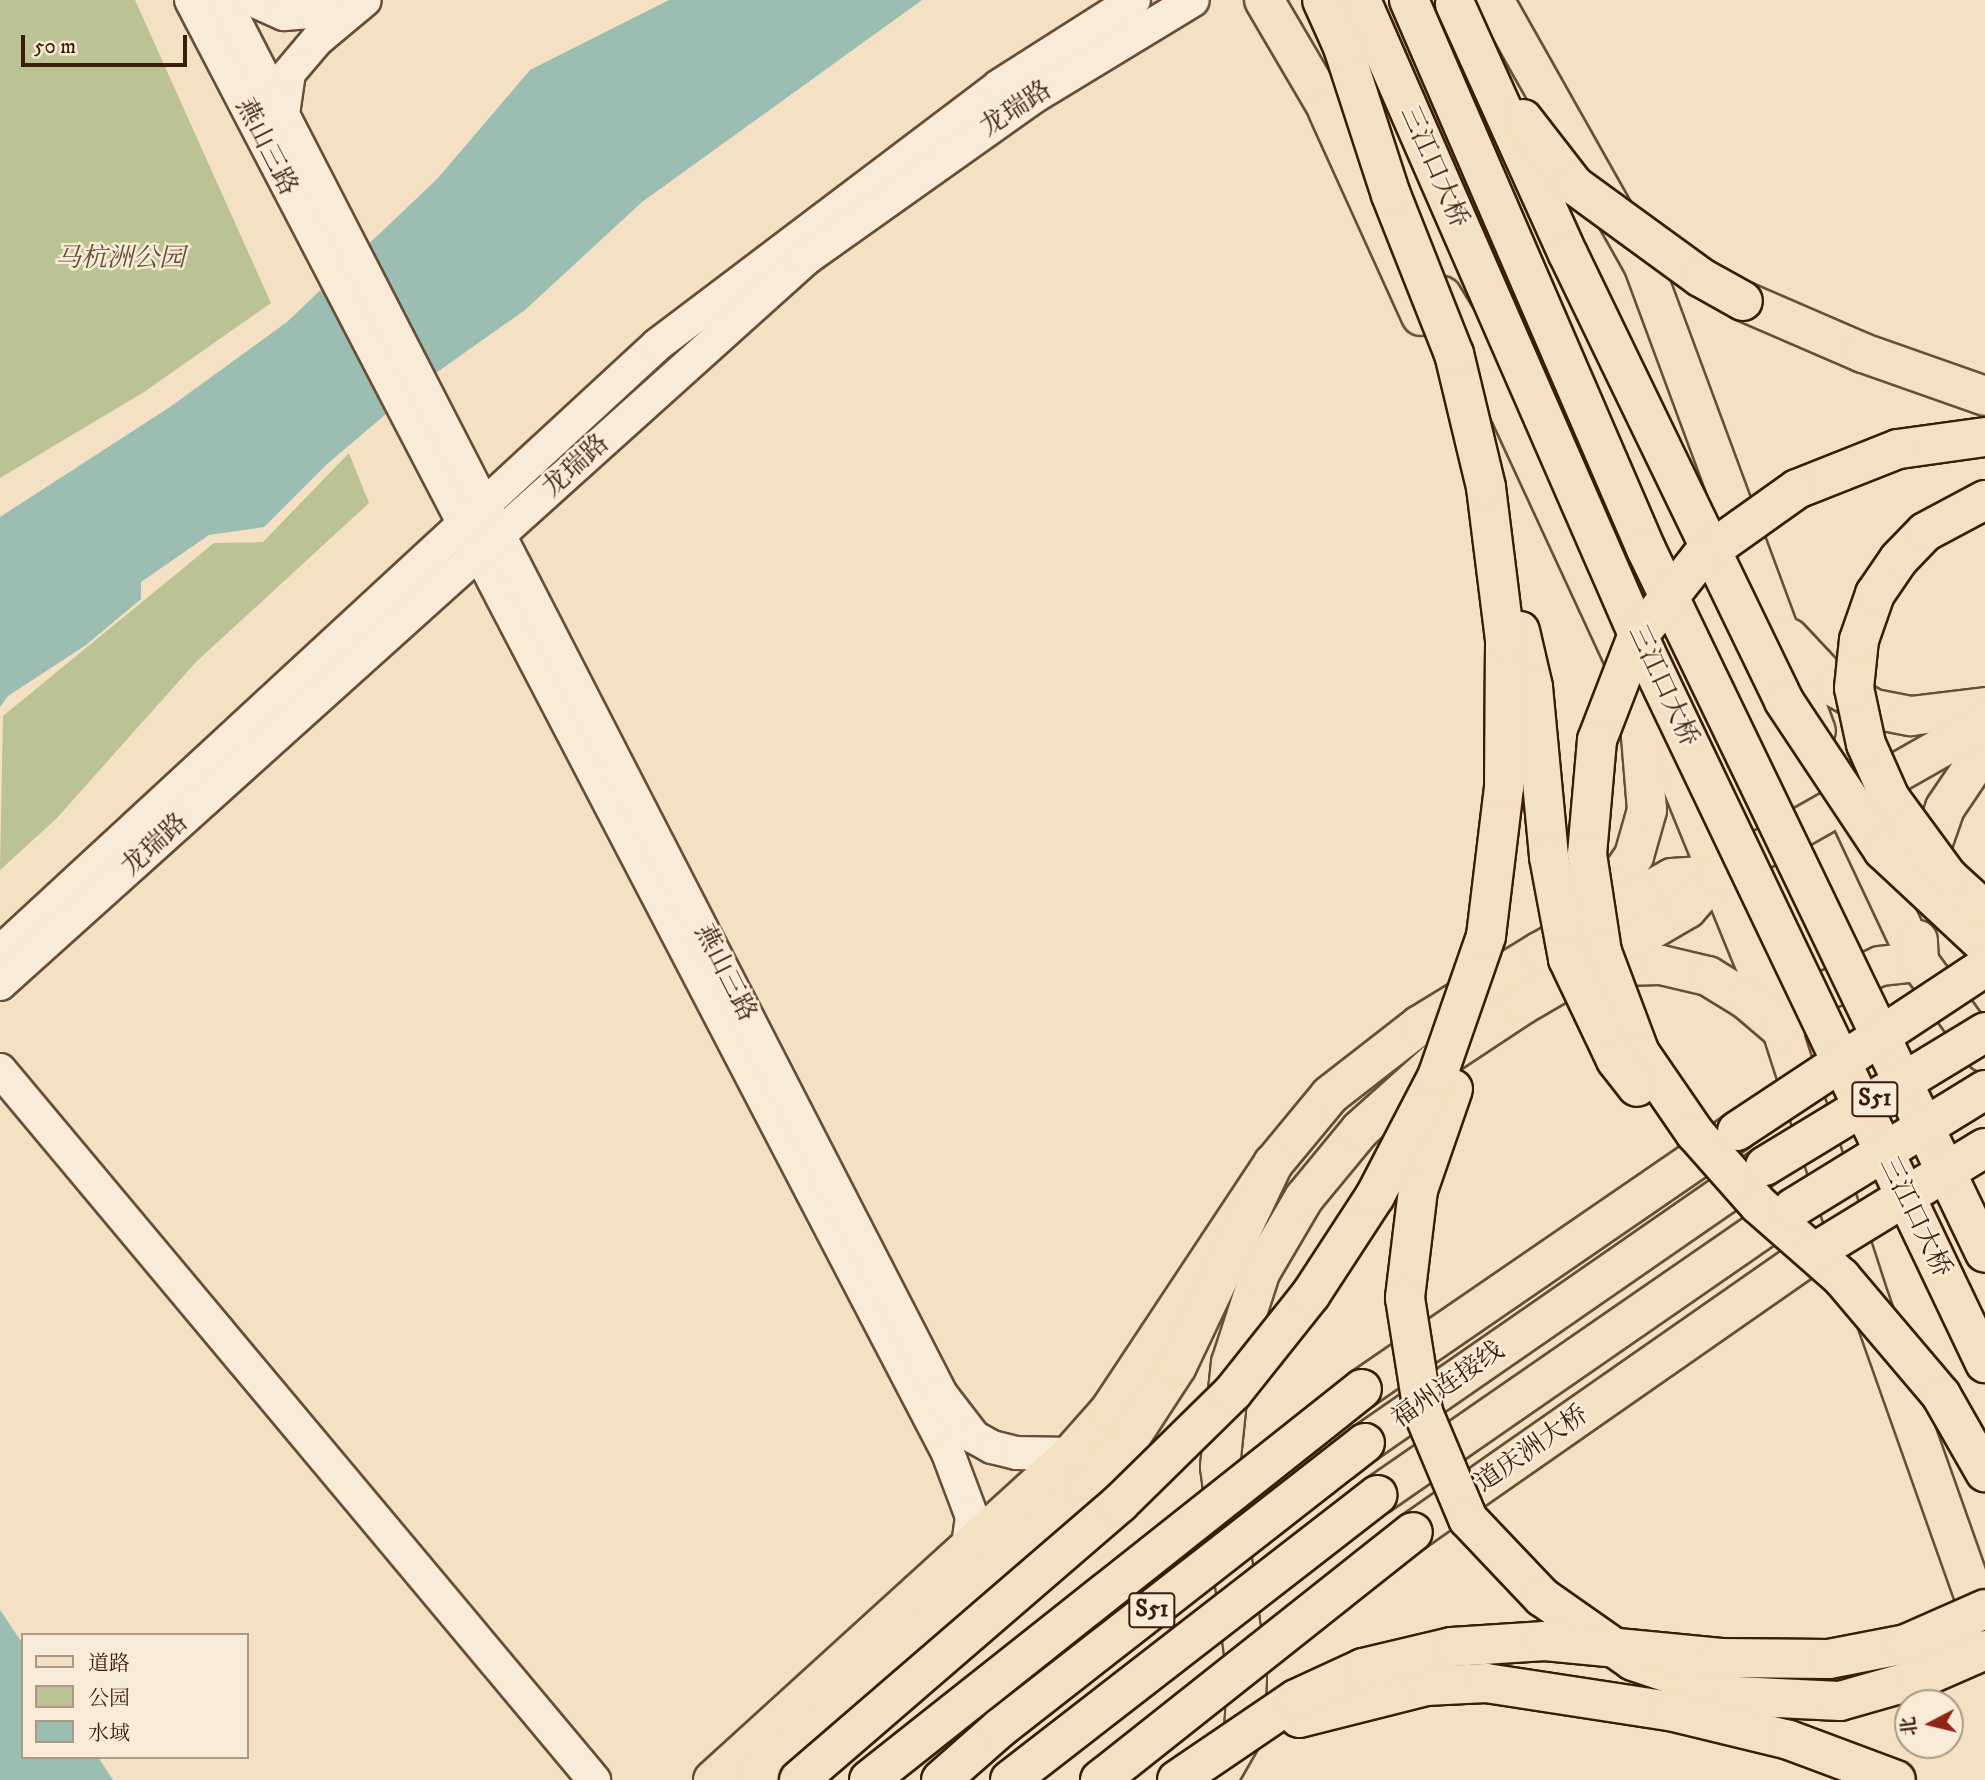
<!DOCTYPE html>
<html>
<head>
<meta charset="utf-8">
<style>
  body { margin:0 }
  #map { position:relative; width:1985px; height:1780px; overflow:hidden; background:#f4e0c2; font-family:"IM FELL DW Pica","Noto Serif SC",serif }
  div>[style] { position:absolute }
  .green>* { inset:0; background:#bbc293 }
  .water>* { inset:0; background:#9cbdb2 }
  .roads { filter:drop-shadow(2px 0 #684e36) drop-shadow(-2px 0 #684e36) drop-shadow(0 2px #684e36) drop-shadow(0 -2px #684e36) }
  .minor>* { height:32px; margin:-16px; padding:0 16px; transform-origin:16px; border-radius:16px; background:#f8ebd7 }
  .major>* { height:38px; margin:-19px; padding:0 19px; transform-origin:19px; border-radius:19px; background:#f4e0c2 }
  .highway>* { height:38px; margin:-19px; padding:0 19px; transform-origin:19px; border-radius:19px; background:#f4e0c2 }
  .bridges { filter:drop-shadow(2px 0 #3a1d08) drop-shadow(-2px 0 #3a1d08) drop-shadow(0 2px #3a1d08) drop-shadow(0 -2px #3a1d08) }
  .highway-bridge>* { height:38px; margin:-19px; padding:0 19px; transform-origin:19px; border-radius:19px; background:#f4e0c2 }
  span { translate:-50% -50%; white-space:nowrap; text-align:center; line-height:1.15; -webkit-text-stroke:5px #f8ebd7; paint-order:stroke }
  .shield-label span { padding:2px 5px; background:#f8ebd7; border:2px solid; border-radius:5px; -webkit-text-stroke-width:0 }
  .shield-label { font-size:24px; color:#3a1d08; font-weight:700 }
  .street-label { font-size:26px; color:#3a1d08 }
  .park-label { font-size:26px; color:#614f32; font-style:italic }
  .legend { position:absolute; left:21px; top:1633px; width:228px; height:126px; box-sizing:border-box; background:#f8ebd7; border:2px solid #ac9984; margin:0; padding:9px 12px; list-style:none; font-size:21px; color:#3a1d08 }
  .legend li { display:flex; align-items:center; gap:14px; height:35px }
  .legend b { width:35px; border:2px solid #ac9984 }
  .north { position:absolute; left:1894px; top:1689px; width:70px; height:70px; box-sizing:border-box; background:#f8ebd7; border:2px solid #ac9984; border-radius:50%; rotate:263deg; font-size:19px; font-weight:700; line-height:28px; text-align:center; color:#3a1d08 }
  .north::after { content:''; display:block; margin:auto; width:24px; height:32px; background:#8f2418; clip-path:polygon(50% 0,100% 100%,50% 72%,0 100%) }
  .scale { position:absolute; left:21px; top:35px; width:166px; height:32px; box-sizing:border-box; border:4px solid #3a1d08; border-top:0; padding-left:9px; font-size:21px; line-height:24px; white-space:nowrap; color:#3a1d08; -webkit-text-stroke:5px #f8ebd7; paint-order:stroke }
</style>
</head>
<body>
<div id="map">
  <div class="green">
    <i style="clip-path:polygon(0 0,135px 0,271px 303px,144px 392px,0 478px)"></i>
    <i style="clip-path:polygon(349px 453px,369px 503px,196px 662px,56px 819px,0 870px,3px 716px,214px 543px,263px 542px)"></i>
  </div>
  <div class="water">
    <i style="clip-path:polygon(669px 0,922px 0,642px 202px,525px 310px,426px 380px,326px 465px,264px 527px,209px 535px,141px 582px,141px 599px,86px 645px,8px 696px,0 707px,0 517px,170px 407px,287px 322px,438px 178px,530px 70px)"></i>
    <i style="clip-path:polygon(0 1610px,23px 1644px,23px 1757px,98px 1757px,113px 1780px,0 1780px)"></i>
  </div>
  <div class="roads">
    <div class="minor">
      <i style="left:191px;top:0;width:1638px;rotate:62.48deg"></i>
      <i style="left:948px;top:1453px;width:68px;rotate:69.4deg"></i>
      <i style="left:972px;top:1517px;width:35px;rotate:98deg"></i>
      <i style="left:224px;top:0;width:1568px;rotate:62.78deg"></i>
      <i style="left:941px;top:1394px;width:54px;rotate:52.5deg"></i>
      <i style="left:974px;top:1437px;width:21px;rotate:29deg"></i>
      <i style="left:992px;top:1447px;width:25px;rotate:14deg"></i>
      <i style="left:1016px;top:1453px;width:55px;rotate:1deg"></i>
      <i style="left:252px;top:0;width:35px;rotate:24deg"></i>
      <i style="left:284px;top:14px;width:30px;rotate:-4deg"></i>
      <i style="left:314px;top:12px;width:26px;rotate:-28deg"></i>
      <i style="left:283px;top:114px;width:41px;rotate:-81.7deg"></i>
      <i style="left:289px;top:73px;width:43px;rotate:-49.7deg"></i>
      <i style="left:317px;top:40px;width:62px;rotate:-39.8deg"></i>
      <i style="left:0;top:952px;width:894px;rotate:-42.73deg"></i>
      <i style="left:657px;top:345px;width:429px;rotate:-37.1deg"></i>
      <i style="left:999px;top:86px;width:160px;rotate:-32.5deg"></i>
      <i style="left:0;top:984px;width:1086px;rotate:-41.98deg"></i>
      <i style="left:807px;top:258px;width:276px;rotate:-35.4deg"></i>
      <i style="left:1032px;top:98px;width:188px;rotate:-31.3deg"></i>
      <i style="left:0;top:1070px;width:926px;rotate:50.08deg"></i>
    </div>
    <div class="major">
      <i style="left:1264px;top:0;width:162px;rotate:59.6deg"></i>
      <i style="left:1494px;top:0;width:303px;rotate:60.6deg"></i>
      <i style="left:1643px;top:264px;width:498px;rotate:69.7deg"></i>
      <i style="left:1442px;top:296px;width:109px;rotate:58.5deg"></i>
      <i style="left:1499px;top:389px;width:436px;rotate:65.2deg"></i>
      <i style="left:1682px;top:785px;width:265px;rotate:67.8deg"></i>
      <i style="left:1782px;top:1030px;width:286px;rotate:72.1deg"></i>
      <i style="left:1870px;top:1302px;width:344px;rotate:70.5deg"></i>
      <i style="left:1789px;top:638px;width:69px;rotate:46.8deg"></i>
      <i style="left:1836px;top:688px;width:43px;rotate:28.9deg"></i>
      <i style="left:1874px;top:709px;width:38px;rotate:11deg"></i>
      <i style="left:1911px;top:716px;width:75px;rotate:-6.9deg"></i>
      <i style="left:1853px;top:822px;width:155px;rotate:64.8deg"></i>
      <i style="left:1919px;top:962px;width:112px;rotate:54deg"></i>
      <i style="left:1921px;top:877px;width:73px;rotate:-70.8deg"></i>
      <i style="left:1945px;top:808px;width:71px;rotate:-55.9deg"></i>
      <i style="left:1587px;top:914px;width:31px;rotate:-45deg"></i>
      <i style="left:1609px;top:892px;width:44px;rotate:-55.2deg"></i>
      <i style="left:1634px;top:856px;width:48px;rotate:-74.2deg"></i>
      <i style="left:1647px;top:810px;width:86px;rotate:-94.7deg"></i>
      <i style="left:1592px;top:975px;width:27px;rotate:-20deg"></i>
      <i style="left:1617px;top:966px;width:44px;rotate:-1.3deg"></i>
      <i style="left:1661px;top:965px;width:48px;rotate:13.2deg"></i>
      <i style="left:1708px;top:976px;width:46px;rotate:31.6deg"></i>
      <i style="left:1747px;top:1000px;width:46px;rotate:40.6deg"></i>
      <i style="left:1782px;top:1030px;width:47px;rotate:-46.7deg"></i>
      <i style="left:1814px;top:996px;width:72px;rotate:-24.4deg"></i>
      <i style="left:1880px;top:966px;width:39px;rotate:-6deg"></i>
      <i style="left:1919px;top:962px;width:22px;rotate:-93deg"></i>
      <i style="left:713px;top:1780px;width:484px;rotate:-42.3deg"></i>
      <i style="left:1071px;top:1454px;width:59px;rotate:-48.4deg"></i>
      <i style="left:1110px;top:1410px;width:295px;rotate:-56.5deg"></i>
      <i style="left:1273px;top:1164px;width:89px;rotate:-50.4deg"></i>
      <i style="left:1330px;top:1095px;width:114px;rotate:-37.9deg"></i>
      <i style="left:1420px;top:1025px;width:140px;rotate:-31.5deg"></i>
      <i style="left:1539px;top:952px;width:152px;rotate:-29.1deg"></i>
      <i style="left:1672px;top:878px;width:45px;rotate:-3.8deg"></i>
      <i style="left:1217px;top:1780px;width:54px;rotate:-60.1deg"></i>
      <i style="left:1244px;top:1733px;width:56px;rotate:-86.9deg"></i>
      <i style="left:1247px;top:1677px;width:212px;rotate:-97.3deg"></i>
      <i style="left:1220px;top:1467px;width:105px;rotate:-84deg"></i>
      <i style="left:1231px;top:1363px;width:95px;rotate:-72.1deg"></i>
      <i style="left:1260px;top:1273px;width:87px;rotate:-59.6deg"></i>
      <i style="left:1304px;top:1198px;width:88px;rotate:-50.5deg"></i>
      <i style="left:1360px;top:1130px;width:102px;rotate:-41.8deg"></i>
      <i style="left:1436px;top:1062px;width:103px;rotate:-33.5deg"></i>
      <i style="left:1522px;top:1005px;width:191px;rotate:-30.2deg"></i>
      <i style="left:1687px;top:909px;width:45px;rotate:-48.6deg"></i>
      <i style="left:1717px;top:875px;width:308px;rotate:-29.6deg"></i>
    </div>
    <div class="highway">
      <i style="left:1328px;top:111px;width:225px;rotate:65.6deg"></i>
      <i style="left:1743px;top:301px;width:131px;rotate:23.4deg"></i>
      <i style="left:1863px;top:353px;width:129px;rotate:19.4deg"></i>
      <i style="left:1362px;top:1389px;width:455px;rotate:-34.5deg"></i>
      <i style="left:1365px;top:1443px;width:487px;rotate:-34.7deg"></i>
      <i style="left:1378px;top:1495px;width:505px;rotate:-34.67deg"></i>
      <i style="left:1413px;top:1532px;width:490px;rotate:-34.9deg"></i>
      <i style="left:755px;top:1780px;width:441px;rotate:-41.4deg"></i>
      <i style="left:1086px;top:1488px;width:70px;rotate:-49deg"></i>
      <i style="left:1132px;top:1435px;width:82px;rotate:-56.9deg"></i>
      <i style="left:1177px;top:1366px;width:224px;rotate:-64.6deg"></i>
    </div>
  </div>
  <div class="bridges">
    <div class="highway-bridge">
      <i style="left:1361px;top:0;width:712px;rotate:66.42deg"></i>
      <i style="left:1646px;top:653px;width:787px;rotate:64.48deg"></i>
      <i style="left:1409px;top:0;width:598px;rotate:66.65deg"></i>
      <i style="left:1646px;top:549px;width:781px;rotate:64.29deg"></i>
      <i style="left:1455px;top:4px;width:274px;rotate:65.7deg"></i>
      <i style="left:1568px;top:254px;width:496px;rotate:64.2deg"></i>
      <i style="left:1784px;top:701px;width:179px;rotate:56.4deg"></i>
      <i style="left:1883px;top:850px;width:139px;rotate:43deg"></i>
      <i style="left:1523px;top:119px;width:83px;rotate:52.3deg"></i>
      <i style="left:1574px;top:185px;width:156px;rotate:36.1deg"></i>
      <i style="left:1700px;top:277px;width:49px;rotate:29.2deg"></i>
      <i style="left:1985px;top:437px;width:88px;rotate:172.1deg"></i>
      <i style="left:1898px;top:449px;width:109px;rotate:158.4deg"></i>
      <i style="left:1797px;top:489px;width:119px;rotate:144.6deg"></i>
      <i style="left:1700px;top:558px;width:103px;rotate:128.3deg"></i>
      <i style="left:1636px;top:639px;width:108px;rotate:111.1deg"></i>
      <i style="left:1597px;top:740px;width:114px;rotate:95deg"></i>
      <i style="left:1587px;top:854px;width:99px;rotate:81.3deg"></i>
      <i style="left:1602px;top:952px;width:108px;rotate:69.4deg"></i>
      <i style="left:1640px;top:1053px;width:97px;rotate:55.5deg"></i>
      <i style="left:1695px;top:1133px;width:96px;rotate:48.4deg"></i>
      <i style="left:1759px;top:1205px;width:109px;rotate:41.3deg"></i>
      <i style="left:1841px;top:1277px;width:155px;rotate:49.7deg"></i>
      <i style="left:1941px;top:1395px;width:89px;rotate:60.3deg"></i>
      <i style="left:1520px;top:631px;width:57px;rotate:76.9deg"></i>
      <i style="left:1533px;top:687px;width:171px;rotate:84.6deg"></i>
      <i style="left:1549px;top:857px;width:104px;rotate:79.4deg"></i>
      <i style="left:1568px;top:959px;width:112px;rotate:64.6deg"></i>
      <i style="left:1616px;top:1060px;width:34px;rotate:52deg"></i>
      <i style="left:1978px;top:904px;width:40px;rotate:-138deg"></i>
      <i style="left:1948px;top:877px;width:98px;rotate:-126.3deg"></i>
      <i style="left:1890px;top:798px;width:59px;rotate:-114deg"></i>
      <i style="left:1866px;top:744px;width:57px;rotate:-102.1deg"></i>
      <i style="left:1854px;top:688px;width:48px;rotate:-84.1deg"></i>
      <i style="left:1859px;top:640px;width:49px;rotate:-70.8deg"></i>
      <i style="left:1875px;top:594px;width:42px;rotate:-55.6deg"></i>
      <i style="left:1899px;top:559px;width:37px;rotate:-46deg"></i>
      <i style="left:1925px;top:532px;width:68px;rotate:-28.1deg"></i>
      <i style="left:1453px;top:1089px;width:107px;rotate:109.1deg"></i>
      <i style="left:1418px;top:1190px;width:109px;rotate:96.9deg"></i>
      <i style="left:1405px;top:1298px;width:115px;rotate:81deg"></i>
      <i style="left:1423px;top:1412px;width:116px;rotate:67.2deg"></i>
      <i style="left:1468px;top:1519px;width:108px;rotate:46.5deg"></i>
      <i style="left:1542px;top:1597px;width:111px;rotate:35.1deg"></i>
      <i style="left:1633px;top:1661px;width:109px;rotate:18.8deg"></i>
      <i style="left:1736px;top:1696px;width:104px;rotate:2.8deg"></i>
      <i style="left:1840px;top:1701px;width:84px;rotate:-15.9deg"></i>
      <i style="left:1921px;top:1678px;width:70px;rotate:-23.6deg"></i>
      <i style="left:1737px;top:1131px;width:297px;rotate:-33.5deg"></i>
      <i style="left:1765px;top:1166px;width:258px;rotate:-31.3deg"></i>
      <i style="left:1793px;top:1208px;width:225px;rotate:-31.6deg"></i>
      <i style="left:1815px;top:1252px;width:199px;rotate:-31.5deg"></i>
      <i style="left:1299px;top:1718px;width:131px;rotate:-14.1deg"></i>
      <i style="left:1426px;top:1686px;width:60px;rotate:-2.9deg"></i>
      <i style="left:1486px;top:1683px;width:186px;rotate:8.7deg"></i>
      <i style="left:1670px;top:1711px;width:122px;rotate:13.7deg"></i>
      <i style="left:1789px;top:1740px;width:114px;rotate:20.5deg"></i>
      <i style="left:799px;top:1780px;width:424px;rotate:-40.8deg"></i>
      <i style="left:1120px;top:1503px;width:158px;rotate:-44.5deg"></i>
      <i style="left:1233px;top:1392px;width:125px;rotate:-51.5deg"></i>
      <i style="left:1311px;top:1294px;width:117px;rotate:-56.9deg"></i>
      <i style="left:1375px;top:1196px;width:134px;rotate:-62.5deg"></i>
      <i style="left:1437px;top:1077px;width:149px;rotate:-70.8deg"></i>
      <i style="left:1486px;top:936px;width:150px;rotate:-83.1deg"></i>
      <i style="left:1504px;top:787px;width:147px;rotate:-89.6deg"></i>
      <i style="left:1505px;top:640px;width:154px;rotate:-97.1deg"></i>
      <i style="left:1486px;top:487px;width:137px;rotate:-103.5deg"></i>
      <i style="left:1454px;top:354px;width:171px;rotate:-111.6deg"></i>
      <i style="left:1391px;top:195px;width:156px;rotate:-108deg"></i>
      <i style="left:1343px;top:47px;width:51px;rotate:-114.1deg"></i>
      <i style="left:869px;top:1780px;width:629px;rotate:-38.42deg"></i>
      <i style="left:941px;top:1780px;width:79px;rotate:-41.4deg"></i>
      <i style="left:1000px;top:1728px;width:463px;rotate:-38deg"></i>
      <i style="left:1010px;top:1780px;width:465px;rotate:-37.8deg"></i>
      <i style="left:1100px;top:1780px;width:399px;rotate:-38.4deg"></i>
      <i style="left:1177px;top:1780px;width:144px;rotate:-34.2deg"></i>
      <i style="left:1296px;top:1699px;width:74px;rotate:-24.8deg"></i>
      <i style="left:1363px;top:1668px;width:91px;rotate:-13.3deg"></i>
      <i style="left:1452px;top:1647px;width:93px;rotate:-3.7deg"></i>
      <i style="left:1545px;top:1641px;width:177px;rotate:5.5deg"></i>
      <i style="left:1721px;top:1658px;width:108px;rotate:0.5deg"></i>
      <i style="left:1829px;top:1659px;width:78px;rotate:-11deg"></i>
      <i style="left:1906px;top:1644px;width:86px;rotate:-23.9deg"></i>
    </div>
  </div>
  <div class="shield-label">
    <span style="left:1875px;top:1099px">S51</span>
    <span style="left:1152px;top:1610px">S51</span>
  </div>
  <div class="street-label">
    <span style="left:1016px;top:109px;rotate:-33deg">龙瑞路</span>
    <span style="left:266px;top:147px;rotate:63deg">燕山三路</span>
    <span style="left:1434px;top:167px;rotate:66deg">三江口大桥</span>
    <span style="left:576px;top:466px;rotate:-42deg">龙瑞路</span>
    <span style="left:1663px;top:686px;rotate:65deg">三江口大桥</span>
    <span style="left:155px;top:845px;rotate:-42deg">龙瑞路</span>
    <span style="left:725px;top:973px;rotate:63deg">燕山三路</span>
    <span style="left:1915px;top:1217px;rotate:64deg">三江口大桥</span>
    <span style="left:1448px;top:1385px;rotate:-35deg">福州连接线</span>
    <span style="left:1532px;top:1449px;rotate:-35deg">道庆洲大桥</span>
  </div>
  <div class="park-label">
    <span style="left:120px;top:259px">马杭洲公园</span>
  </div>
  <ul class="legend">
  <li><b style="height:9px;background:#f4e0c2"></b>道路</li>
  <li><b style="height:19px;background:#bbc293"></b>公园</li>
  <li><b style="height:19px;background:#9cbdb2"></b>水域</li>
  </ul>
  <div class="north">北</div>
  <div class="scale">50 m</div>
</div>
</body>
</html>
